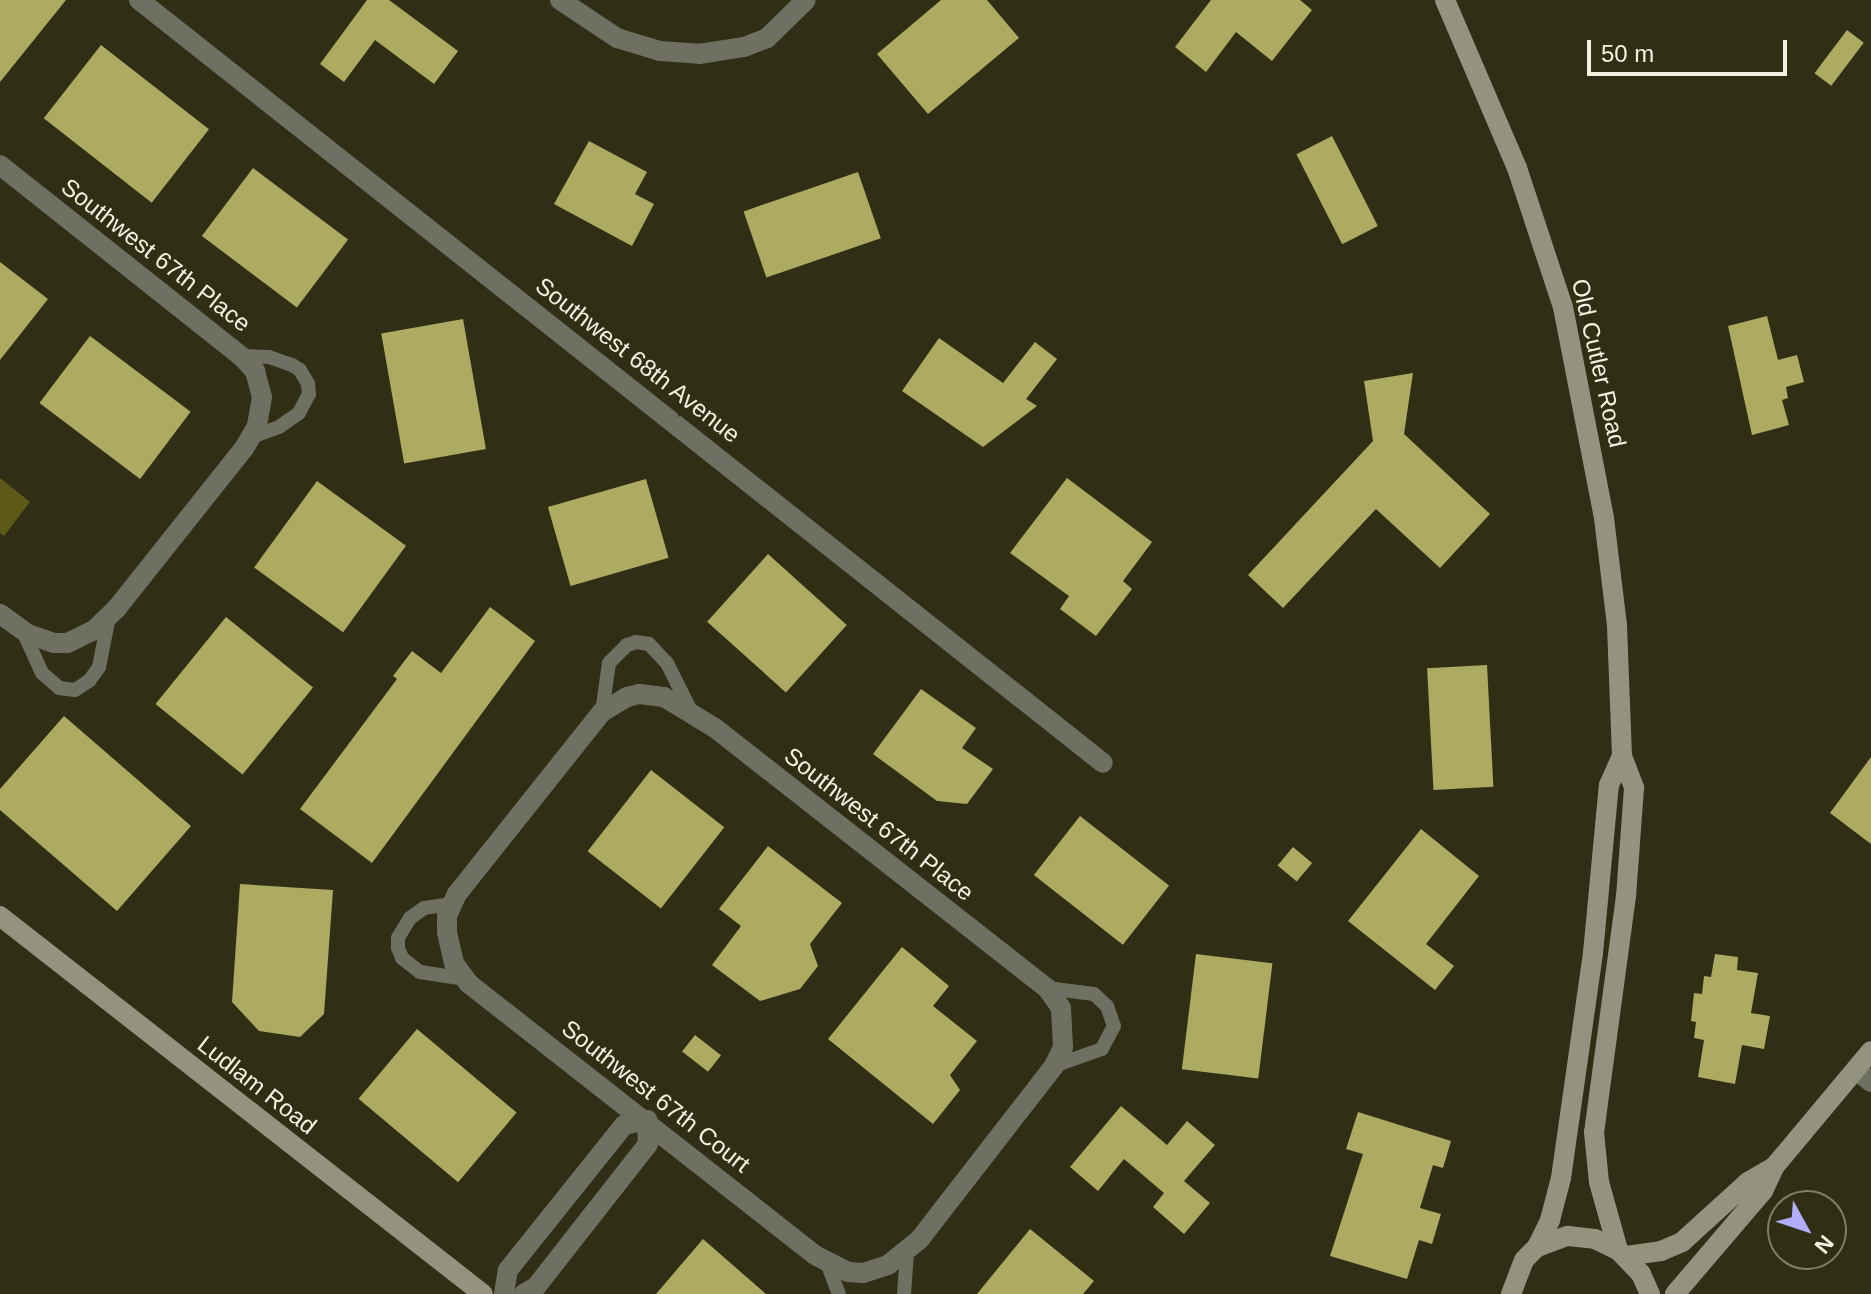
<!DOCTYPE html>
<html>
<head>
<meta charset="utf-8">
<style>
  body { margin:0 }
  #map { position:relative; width:1871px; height:1294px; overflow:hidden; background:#302f15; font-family:Arial,sans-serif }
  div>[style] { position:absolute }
  .green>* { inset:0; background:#5d5a18 }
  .building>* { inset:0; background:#adaa62; transform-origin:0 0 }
  .lane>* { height:14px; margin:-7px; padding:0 7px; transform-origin:7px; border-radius:7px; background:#6f6f62 }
  .street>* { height:20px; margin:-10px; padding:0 10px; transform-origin:10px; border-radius:10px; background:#6f6f62 }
  .secondary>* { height:20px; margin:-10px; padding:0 10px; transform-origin:10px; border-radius:10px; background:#93937f }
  span { translate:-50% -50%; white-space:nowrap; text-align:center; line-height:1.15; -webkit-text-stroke:8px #302f15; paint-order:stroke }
  .street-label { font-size:24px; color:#f2f2e1 }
  .north { position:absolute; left:1767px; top:1190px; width:80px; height:80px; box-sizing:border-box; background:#302f15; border:2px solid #7e7d67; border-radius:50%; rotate:130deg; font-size:22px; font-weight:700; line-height:32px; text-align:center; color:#f2f2e1 }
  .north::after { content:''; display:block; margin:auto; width:28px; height:36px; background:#b2adf9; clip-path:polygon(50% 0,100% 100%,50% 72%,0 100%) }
  .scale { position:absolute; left:1587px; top:40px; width:200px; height:36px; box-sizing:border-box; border:4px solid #f2f2e1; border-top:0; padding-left:10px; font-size:24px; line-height:28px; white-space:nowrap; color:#f2f2e1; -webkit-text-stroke:6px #302f15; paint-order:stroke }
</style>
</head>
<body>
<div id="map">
  <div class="green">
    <i style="clip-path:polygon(0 478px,30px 502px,4px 536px,0 533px)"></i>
  </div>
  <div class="building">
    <i style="clip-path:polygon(0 0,66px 0,0 82px)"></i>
    <i style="clip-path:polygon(367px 0,389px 0,458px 51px,434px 84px,375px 40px,344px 82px,320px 64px)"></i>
    <i style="clip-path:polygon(941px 0,987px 0,1019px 38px,928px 114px,877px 54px)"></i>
    <i style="clip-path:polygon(1211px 0,1300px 0,1312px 10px,1272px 61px,1236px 32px,1206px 72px,1175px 47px)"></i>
    <i style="left:1847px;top:30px;width:21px;height:54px;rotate:37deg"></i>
    <i style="left:101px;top:45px;width:137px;height:93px;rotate:38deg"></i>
    <i style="left:1332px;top:136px;width:101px;height:40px;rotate:63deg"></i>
    <i style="clip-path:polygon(589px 141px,647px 172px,635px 194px,654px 204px,632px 246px,554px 204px)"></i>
    <i style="left:253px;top:168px;width:119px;height:85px;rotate:37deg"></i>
    <i style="left:858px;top:172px;width:70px;height:121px;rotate:71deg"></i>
    <i style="clip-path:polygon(0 262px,48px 299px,0 360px)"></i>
    <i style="clip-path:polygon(1767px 316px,1778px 360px,1797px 355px,1804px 382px,1786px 387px,1788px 398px,1782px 400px,1789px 425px,1752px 435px,1728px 326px)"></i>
    <i style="left:463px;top:319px;width:132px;height:83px;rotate:80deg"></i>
    <i style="left:90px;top:336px;width:126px;height:84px;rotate:37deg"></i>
    <i style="clip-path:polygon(939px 338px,1003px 383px,1035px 342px,1057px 359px,1026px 399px,1037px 406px,983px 447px,902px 391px)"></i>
    <i style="clip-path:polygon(1413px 373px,1404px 434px,1490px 514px,1440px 568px,1376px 509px,1283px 608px,1248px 575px,1373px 441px,1364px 381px)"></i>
    <i style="clip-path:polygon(1067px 478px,1152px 542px,1123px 581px,1132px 589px,1096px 636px,1060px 609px,1069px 596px,1010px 553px)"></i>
    <i style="left:646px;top:479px;width:82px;height:102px;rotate:74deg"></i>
    <i style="left:317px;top:481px;width:110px;height:107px;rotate:36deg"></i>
    <i style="left:768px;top:554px;width:106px;height:91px;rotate:42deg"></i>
    <i style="clip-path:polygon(490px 607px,535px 641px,372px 863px,300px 809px,397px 679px,393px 676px,412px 651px,441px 673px)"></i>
    <i style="left:226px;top:617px;width:112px;height:112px;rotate:39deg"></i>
    <i style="left:1487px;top:665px;width:122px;height:60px;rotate:87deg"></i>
    <i style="clip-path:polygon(921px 689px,976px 728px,962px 748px,993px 769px,967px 804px,937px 801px,873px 754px)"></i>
    <i style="clip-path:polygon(64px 716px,191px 826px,117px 911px,0 810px,0 789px)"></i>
    <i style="clip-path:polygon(1871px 757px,1871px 844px,1830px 813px)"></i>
    <i style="left:651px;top:770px;width:93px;height:103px;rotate:38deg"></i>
    <i style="left:1080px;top:816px;width:113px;height:75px;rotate:38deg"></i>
    <i style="clip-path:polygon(1421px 829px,1479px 876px,1426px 944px,1454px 966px,1435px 990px,1348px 921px)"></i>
    <i style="clip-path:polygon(768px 846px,842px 903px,810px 944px,818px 966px,800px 989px,760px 1001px,712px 965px,741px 926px,719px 909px)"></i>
    <i style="left:1293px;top:847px;width:25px;height:24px;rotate:40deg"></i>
    <i style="clip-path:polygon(240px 884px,333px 890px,324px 1014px,300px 1037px,259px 1031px,232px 1002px)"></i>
    <i style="clip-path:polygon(902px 947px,949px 986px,933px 1006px,977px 1041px,950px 1075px,960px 1090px,933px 1124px,828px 1039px)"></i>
    <i style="left:1196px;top:954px;width:77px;height:116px;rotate:7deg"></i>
    <i style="clip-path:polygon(1715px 954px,1738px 957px,1737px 970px,1758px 973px,1751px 1013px,1770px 1016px,1764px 1049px,1742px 1045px,1735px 1084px,1698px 1077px,1704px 1040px,1694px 1038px,1696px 1022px,1691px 1021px,1694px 993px,1702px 994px,1704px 976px,1711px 977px)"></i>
    <i style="left:417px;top:1029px;width:130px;height:91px;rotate:40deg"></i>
    <i style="left:695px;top:1035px;width:33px;height:21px;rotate:38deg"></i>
    <i style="clip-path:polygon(1121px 1106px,1167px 1145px,1187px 1121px,1215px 1145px,1184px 1181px,1210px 1203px,1184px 1234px,1153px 1207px,1164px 1193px,1124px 1159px,1098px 1191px,1070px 1167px)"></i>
    <i style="clip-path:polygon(1358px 1112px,1451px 1141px,1443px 1168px,1433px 1165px,1420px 1208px,1441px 1214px,1432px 1244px,1419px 1240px,1407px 1279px,1330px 1256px,1363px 1154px,1346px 1149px)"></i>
    <i style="clip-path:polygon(1030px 1229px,1094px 1281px,1083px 1294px,977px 1294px)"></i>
    <i style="clip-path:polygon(703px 1239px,766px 1294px,656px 1294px)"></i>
  </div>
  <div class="lane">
    <i style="left:241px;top:356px;width:28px;rotate:2deg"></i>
    <i style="left:269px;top:357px;width:24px;rotate:19deg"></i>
    <i style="left:292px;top:365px;width:9px;rotate:32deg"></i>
    <i style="left:300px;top:370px;width:16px;rotate:60deg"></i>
    <i style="left:308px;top:384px;width:10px;rotate:84deg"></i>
    <i style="left:309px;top:394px;width:21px;rotate:118deg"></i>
    <i style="left:299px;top:413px;width:24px;rotate:145deg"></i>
    <i style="left:279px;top:427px;width:30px;rotate:160deg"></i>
    <i style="left:23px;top:631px;width:46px;rotate:65.7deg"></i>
    <i style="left:42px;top:673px;width:23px;rotate:41deg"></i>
    <i style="left:59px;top:688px;width:16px;rotate:7deg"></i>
    <i style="left:75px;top:690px;width:17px;rotate:-33deg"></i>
    <i style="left:89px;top:681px;width:17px;rotate:-54deg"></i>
    <i style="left:99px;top:667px;width:51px;rotate:-78.7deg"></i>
    <i style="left:602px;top:712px;width:49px;rotate:-81.9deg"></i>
    <i style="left:609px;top:663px;width:25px;rotate:-45deg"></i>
    <i style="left:627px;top:645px;width:9px;rotate:-18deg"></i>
    <i style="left:636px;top:642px;width:13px;rotate:9deg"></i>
    <i style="left:649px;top:644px;width:26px;rotate:47deg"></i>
    <i style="left:667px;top:663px;width:54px;rotate:63.4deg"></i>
    <i style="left:452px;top:904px;width:28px;rotate:172deg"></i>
    <i style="left:424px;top:908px;width:17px;rotate:144deg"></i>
    <i style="left:410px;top:918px;width:23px;rotate:121deg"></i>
    <i style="left:398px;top:938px;width:10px;rotate:90deg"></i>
    <i style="left:398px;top:948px;width:11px;rotate:68deg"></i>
    <i style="left:402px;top:958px;width:23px;rotate:38deg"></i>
    <i style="left:420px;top:972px;width:46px;rotate:8.8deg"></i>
    <i style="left:1047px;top:988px;width:47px;rotate:7.3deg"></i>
    <i style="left:1094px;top:994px;width:18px;rotate:43deg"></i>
    <i style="left:1107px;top:1006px;width:21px;rotate:71deg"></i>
    <i style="left:1114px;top:1026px;width:26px;rotate:118deg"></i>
    <i style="left:1102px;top:1049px;width:51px;rotate:160.5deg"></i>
    <i style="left:827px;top:1263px;width:33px;rotate:69deg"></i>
    <i style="left:904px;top:1294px;width:42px;rotate:-85.9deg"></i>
  </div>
  <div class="street">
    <i style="left:139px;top:0;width:1229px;rotate:38.36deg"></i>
    <i style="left:560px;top:0;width:69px;rotate:33.7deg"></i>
    <i style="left:617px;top:38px;width:45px;rotate:16.8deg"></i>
    <i style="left:660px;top:51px;width:39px;rotate:4deg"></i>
    <i style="left:699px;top:54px;width:46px;rotate:-8.8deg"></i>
    <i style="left:744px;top:47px;width:25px;rotate:-21deg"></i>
    <i style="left:767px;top:38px;width:54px;rotate:-44.3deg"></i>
    <i style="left:0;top:165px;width:308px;rotate:38.4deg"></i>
    <i style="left:241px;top:356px;width:21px;rotate:47deg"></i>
    <i style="left:255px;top:371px;width:27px;rotate:75deg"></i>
    <i style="left:262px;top:397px;width:29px;rotate:100deg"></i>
    <i style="left:257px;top:426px;width:24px;rotate:120deg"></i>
    <i style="left:245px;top:447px;width:206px;rotate:128.5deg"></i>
    <i style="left:117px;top:608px;width:32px;rotate:136deg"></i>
    <i style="left:94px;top:630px;width:30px;rotate:154deg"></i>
    <i style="left:67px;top:643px;width:13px;rotate:180deg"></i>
    <i style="left:54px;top:643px;width:28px;rotate:-161deg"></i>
    <i style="left:28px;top:634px;width:34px;rotate:-144deg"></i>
    <i style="left:639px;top:694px;width:25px;rotate:7deg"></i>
    <i style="left:664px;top:697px;width:60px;rotate:31.3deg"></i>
    <i style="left:715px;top:728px;width:422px;rotate:38.1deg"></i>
    <i style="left:1047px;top:988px;width:24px;rotate:55deg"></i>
    <i style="left:1061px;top:1008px;width:39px;rotate:87deg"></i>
    <i style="left:1063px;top:1047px;width:21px;rotate:115deg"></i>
    <i style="left:1054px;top:1066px;width:219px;rotate:127.8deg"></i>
    <i style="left:920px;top:1239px;width:41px;rotate:140.9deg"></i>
    <i style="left:888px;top:1265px;width:26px;rotate:162deg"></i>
    <i style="left:863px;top:1273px;width:15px;rotate:-176deg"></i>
    <i style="left:848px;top:1272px;width:37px;rotate:-153deg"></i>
    <i style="left:815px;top:1255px;width:439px;rotate:-141.9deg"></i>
    <i style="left:469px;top:984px;width:26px;rotate:-126deg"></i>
    <i style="left:454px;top:963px;width:32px;rotate:-103deg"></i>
    <i style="left:447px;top:932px;width:16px;rotate:-90deg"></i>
    <i style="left:447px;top:916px;width:24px;rotate:-66deg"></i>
    <i style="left:457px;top:894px;width:233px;rotate:-51.5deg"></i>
    <i style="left:602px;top:712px;width:29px;rotate:-31deg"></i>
    <i style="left:627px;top:697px;width:12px;rotate:-14deg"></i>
    <i style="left:1856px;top:1070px;width:19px;rotate:39deg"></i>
    <i style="left:504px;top:1294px;width:24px;rotate:-81deg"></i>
    <i style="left:508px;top:1270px;width:186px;rotate:-51.3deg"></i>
    <i style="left:624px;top:1125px;width:24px;rotate:-12deg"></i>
    <i style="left:647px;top:1120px;width:24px;rotate:88deg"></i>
    <i style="left:648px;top:1144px;width:182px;rotate:128.1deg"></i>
    <i style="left:536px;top:1287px;width:14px;rotate:150deg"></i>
  </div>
  <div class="secondary">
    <i style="left:1445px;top:0;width:183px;rotate:66.8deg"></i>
    <i style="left:1517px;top:168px;width:146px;rotate:71.7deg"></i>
    <i style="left:1563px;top:307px;width:215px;rotate:79deg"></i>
    <i style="left:1604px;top:518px;width:109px;rotate:83.1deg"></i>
    <i style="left:1617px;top:626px;width:130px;rotate:87.8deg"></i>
    <i style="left:1622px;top:756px;width:34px;rotate:69deg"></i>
    <i style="left:1634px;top:788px;width:108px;rotate:94.2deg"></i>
    <i style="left:1626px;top:896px;width:238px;rotate:97.7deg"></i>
    <i style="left:1594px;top:1132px;width:50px;rotate:84.3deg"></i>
    <i style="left:1599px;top:1182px;width:71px;rotate:74.4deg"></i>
    <i style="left:0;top:916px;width:613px;rotate:38.05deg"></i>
    <i style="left:1537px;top:1247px;width:30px;rotate:-64deg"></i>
    <i style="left:1550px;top:1220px;width:43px;rotate:-75.3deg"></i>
    <i style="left:1561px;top:1178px;width:227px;rotate:-81.9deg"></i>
    <i style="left:1593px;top:953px;width:169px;rotate:-84.6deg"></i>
    <i style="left:1609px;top:785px;width:32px;rotate:-66deg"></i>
    <i style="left:1626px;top:1256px;width:35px;rotate:-8deg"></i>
    <i style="left:1661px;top:1251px;width:23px;rotate:-23deg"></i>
    <i style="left:1682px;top:1242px;width:89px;rotate:-42.3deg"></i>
    <i style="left:1748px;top:1182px;width:30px;rotate:-30deg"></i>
    <i style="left:1511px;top:1294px;width:36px;rotate:-69deg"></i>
    <i style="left:1524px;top:1260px;width:18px;rotate:-45deg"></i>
    <i style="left:1537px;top:1247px;width:33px;rotate:-20deg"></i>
    <i style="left:1568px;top:1236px;width:27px;rotate:6deg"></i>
    <i style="left:1595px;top:1239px;width:25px;rotate:26deg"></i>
    <i style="left:1618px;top:1250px;width:33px;rotate:46deg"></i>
    <i style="left:1641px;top:1274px;width:22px;rotate:66deg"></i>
    <i style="left:1675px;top:1294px;width:135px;rotate:-49.5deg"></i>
    <i style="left:1763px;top:1191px;width:26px;rotate:-65deg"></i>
    <i style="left:1774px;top:1167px;width:151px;rotate:-50.1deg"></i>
  </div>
  <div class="street-label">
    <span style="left:156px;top:255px;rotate:38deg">Southwest 67th Place</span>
    <span style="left:638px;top:360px;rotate:38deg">Southwest 68th Avenue</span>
    <span style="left:1599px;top:363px;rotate:77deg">Old Cutler Road</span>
    <span style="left:879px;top:824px;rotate:38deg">Southwest 67th Place</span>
    <span style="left:257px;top:1085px;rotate:38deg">Ludlam Road</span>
    <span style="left:656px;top:1096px;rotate:38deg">Southwest 67th Court</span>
  </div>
  <div class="north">N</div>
  <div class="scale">50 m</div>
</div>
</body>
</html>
